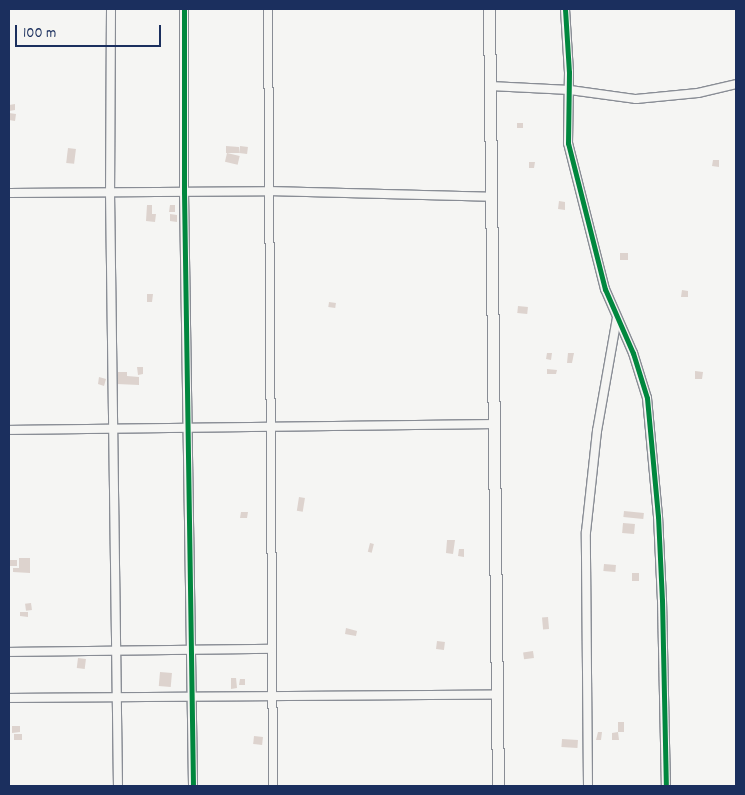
<!DOCTYPE html>
<html>
<head>
<meta charset="utf-8">
<style>
  body { margin:0 }
  #map { position:relative; width:745px; height:795px; overflow:hidden; background:#f5f5f3; font-family:Dekko,sans-serif }
  div>[style] { position:absolute }
  .building>* { inset:0; background:#ddd3ce; transform-origin:0 0 }
  .roads { filter:drop-shadow(1px 0 #898d95) drop-shadow(-1px 0 #898d95) drop-shadow(0 1px #898d95) drop-shadow(0 -1px #898d95) }
  .street>* { height:8px; margin:-4px; padding:0 4px; transform-origin:4px; border-radius:4px; background:#f5f5f3 }
  .secondary>* { height:11px; margin:-5.5px; padding:0 5.5px; transform-origin:5.5px; border-radius:5.5px; background:#f5f5f3 }
  .cycleway>* { height:5px; margin:-2.5px; padding:0 2.5px; transform-origin:2.5px; border-radius:2.5px; background:#00873e }
  span { translate:-50% -50%; white-space:nowrap; text-align:center; line-height:1.15; -webkit-text-stroke:5px #f6f6f2; paint-order:stroke }
  .frame { position:absolute; inset:0; border:10px solid #1b2f5e; pointer-events:none }
  .scale { position:absolute; left:15px; top:25px; width:146px; height:22px; box-sizing:border-box; border:2px solid #1b2f5e; border-top:0; padding-left:6px; font-size:15px; line-height:18px; white-space:nowrap; color:#1b2f5e; -webkit-text-stroke:4px #f6f6f2; paint-order:stroke }
</style>
</head>
<body>
<div id="map">
  <div class="building">
    <i style="clip-path:polygon(15px 104px,15px 110px,9px 111px,9px 105px)"></i>
    <i style="clip-path:polygon(9px 113px,16px 114px,15px 121px,9px 120px)"></i>
    <i style="left:517px;top:123px;width:6px;height:5px"></i>
    <i style="clip-path:polygon(226px 146px,239px 147px,239px 153px,226px 153px)"></i>
    <i style="left:240px;top:146px;width:8px;height:7px;rotate:7deg"></i>
    <i style="left:68px;top:148px;width:8px;height:15px;rotate:7deg"></i>
    <i style="left:227px;top:153px;width:13px;height:9px;rotate:13deg"></i>
    <i style="clip-path:polygon(713px 160px,719px 160px,719px 167px,712px 166px)"></i>
    <i style="clip-path:polygon(529px 162px,535px 162px,534px 168px,529px 168px)"></i>
    <i style="clip-path:polygon(559px 201px,565px 202px,565px 210px,558px 209px)"></i>
    <i style="clip-path:polygon(147px 205px,152px 205px,152px 214px,156px 214px,155px 222px,146px 221px)"></i>
    <i style="clip-path:polygon(170px 205px,175px 205px,175px 212px,169px 212px)"></i>
    <i style="clip-path:polygon(170px 214px,177px 215px,177px 222px,170px 221px)"></i>
    <i style="left:620px;top:253px;width:8px;height:7px"></i>
    <i style="clip-path:polygon(682px 290px,688px 291px,688px 297px,681px 297px)"></i>
    <i style="clip-path:polygon(147px 294px,153px 294px,152px 302px,147px 302px)"></i>
    <i style="left:329px;top:302px;width:7px;height:5px;rotate:8deg"></i>
    <i style="left:518px;top:306px;width:10px;height:7px;rotate:6deg"></i>
    <i style="clip-path:polygon(547px 353px,552px 353px,551px 360px,546px 359px)"></i>
    <i style="clip-path:polygon(568px 353px,574px 353px,572px 363px,567px 363px)"></i>
    <i style="clip-path:polygon(137px 367px,143px 367px,143px 374px,138px 375px)"></i>
    <i style="clip-path:polygon(547px 369px,557px 370px,556px 374px,547px 374px)"></i>
    <i style="clip-path:polygon(695px 371px,703px 372px,702px 379px,695px 379px)"></i>
    <i style="clip-path:polygon(118px 372px,127px 372px,127px 376px,139px 377px,139px 385px,117px 384px)"></i>
    <i style="clip-path:polygon(99px 377px,106px 379px,104px 386px,98px 384px)"></i>
    <i style="left:299px;top:497px;width:6px;height:14px;rotate:9deg"></i>
    <i style="left:624px;top:511px;width:20px;height:6px;rotate:6deg"></i>
    <i style="clip-path:polygon(241px 512px,248px 512px,247px 518px,240px 518px)"></i>
    <i style="left:623px;top:523px;width:12px;height:10px;rotate:5deg"></i>
    <i style="clip-path:polygon(447px 540px,455px 540px,453px 554px,446px 553px)"></i>
    <i style="left:370px;top:543px;width:4px;height:9px;rotate:14deg"></i>
    <i style="clip-path:polygon(459px 549px,464px 549px,464px 557px,458px 556px)"></i>
    <i style="clip-path:polygon(19px 558px,30px 558px,30px 573px,13px 572px,13px 568px,19px 568px)"></i>
    <i style="left:9px;top:560px;width:8px;height:6px"></i>
    <i style="left:604px;top:564px;width:12px;height:7px;rotate:5deg"></i>
    <i style="left:632px;top:573px;width:7px;height:8px"></i>
    <i style="left:31px;top:603px;width:7px;height:6px;rotate:82deg"></i>
    <i style="clip-path:polygon(20px 612px,28px 612px,28px 617px,20px 616px)"></i>
    <i style="left:548px;top:617px;width:12px;height:6px;rotate:85deg"></i>
    <i style="clip-path:polygon(346px 628px,357px 631px,356px 636px,345px 634px)"></i>
    <i style="left:437px;top:641px;width:8px;height:8px;rotate:7deg"></i>
    <i style="left:533px;top:651px;width:7px;height:10px;rotate:82deg"></i>
    <i style="left:78px;top:658px;width:8px;height:10px;rotate:7deg"></i>
    <i style="left:160px;top:672px;width:12px;height:14px;rotate:5deg"></i>
    <i style="clip-path:polygon(231px 678px,236px 678px,237px 688px,231px 689px)"></i>
    <i style="clip-path:polygon(240px 679px,245px 679px,245px 685px,239px 685px)"></i>
    <i style="left:624px;top:722px;width:10px;height:6px;rotate:90deg"></i>
    <i style="clip-path:polygon(12px 726px,20px 726px,20px 732px,12px 733px)"></i>
    <i style="clip-path:polygon(598px 732px,602px 732px,601px 740px,596px 740px)"></i>
    <i style="clip-path:polygon(618px 732px,619px 740px,612px 740px,612px 733px)"></i>
    <i style="left:14px;top:734px;width:8px;height:6px"></i>
    <i style="left:254px;top:736px;width:9px;height:8px;rotate:6deg"></i>
    <i style="left:562px;top:739px;width:16px;height:8px;rotate:4deg"></i>
  </div>
  <div class="roads">
    <div class="street">
      <i style="left:111px;top:9px;width:183px;rotate:90.3deg"></i>
      <i style="left:110px;top:192px;width:594px;rotate:89.23deg"></i>
      <i style="left:184px;top:9px;width:183px;rotate:90deg"></i>
      <i style="left:184px;top:192px;width:594px;rotate:89.13deg"></i>
      <i style="left:268px;top:9px;width:777px;rotate:89.63deg"></i>
      <i style="left:565px;top:9px;width:63px;rotate:86.4deg"></i>
      <i style="left:569px;top:72px;width:71px;rotate:90.8deg"></i>
      <i style="left:568px;top:143px;width:151px;rotate:75.8deg"></i>
      <i style="left:605px;top:289px;width:70px;rotate:66.4deg"></i>
      <i style="left:633px;top:353px;width:47px;rotate:72.7deg"></i>
      <i style="left:647px;top:398px;width:119px;rotate:84.7deg"></i>
      <i style="left:658px;top:516px;width:84px;rotate:87.3deg"></i>
      <i style="left:662px;top:600px;width:186px;rotate:88.8deg"></i>
      <i style="left:490px;top:86px;width:80px;rotate:2.9deg"></i>
      <i style="left:570px;top:90px;width:67px;rotate:7.8deg"></i>
      <i style="left:636px;top:99px;width:62px;rotate:-5.5deg"></i>
      <i style="left:698px;top:93px;width:39px;rotate:-13deg"></i>
      <i style="left:9px;top:193px;width:259px;rotate:-0.4deg"></i>
      <i style="left:268px;top:191px;width:223px;rotate:1.5deg"></i>
      <i style="left:9px;top:430px;width:484px;rotate:-0.7deg"></i>
      <i style="left:9px;top:652px;width:262px;rotate:-0.7deg"></i>
      <i style="left:9px;top:698px;width:487px;rotate:-0.4deg"></i>
      <i style="left:588px;top:786px;width:254px;rotate:-90.5deg"></i>
      <i style="left:586px;top:532px;width:102px;rotate:-83.8deg"></i>
      <i style="left:597px;top:431px;width:115px;rotate:-80deg"></i>
    </div>
    <div class="secondary">
      <i style="left:489px;top:9px;width:777px;rotate:89.34deg"></i>
    </div>
  </div>
  <div class="cycleway">
    <i style="left:184px;top:9px;width:183px;rotate:90deg"></i>
    <i style="left:184px;top:192px;width:594px;rotate:89.13deg"></i>
    <i style="left:565px;top:9px;width:63px;rotate:86.4deg"></i>
    <i style="left:569px;top:72px;width:71px;rotate:90.8deg"></i>
    <i style="left:568px;top:143px;width:151px;rotate:75.8deg"></i>
    <i style="left:605px;top:289px;width:70px;rotate:66.4deg"></i>
    <i style="left:633px;top:353px;width:47px;rotate:72.7deg"></i>
    <i style="left:647px;top:398px;width:119px;rotate:84.7deg"></i>
    <i style="left:658px;top:516px;width:84px;rotate:87.3deg"></i>
    <i style="left:662px;top:600px;width:186px;rotate:88.8deg"></i>
  </div>
  <div class="frame"></div>
  <div class="scale">100 m</div>
</div>
</body>
</html>
